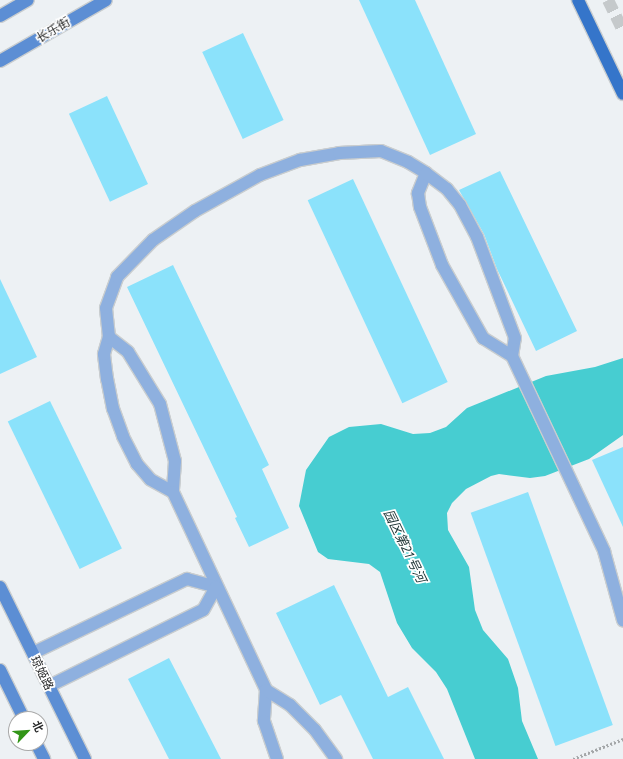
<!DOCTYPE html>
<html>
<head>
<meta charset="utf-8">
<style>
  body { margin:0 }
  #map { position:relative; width:623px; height:759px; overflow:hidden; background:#edf1f4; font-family:"Open Sans","Noto Sans SC",sans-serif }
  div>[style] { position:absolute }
  .water>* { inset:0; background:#47cdd1 }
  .building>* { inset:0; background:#8be2fb; transform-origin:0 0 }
  .primary-tunnel>* { height:12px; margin-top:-6px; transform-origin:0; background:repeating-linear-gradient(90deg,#c5c9cb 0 12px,transparent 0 18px) }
  .path>* { height:2.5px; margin-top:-1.25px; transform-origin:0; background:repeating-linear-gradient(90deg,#a4a7a9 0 2px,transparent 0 4px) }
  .roads { filter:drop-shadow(1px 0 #c9cdcf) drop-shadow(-1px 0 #c9cdcf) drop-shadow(0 1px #c9cdcf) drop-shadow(0 -1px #c9cdcf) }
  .street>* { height:12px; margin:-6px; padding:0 6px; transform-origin:6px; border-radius:6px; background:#8eb0df }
  .secondary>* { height:12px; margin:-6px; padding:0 6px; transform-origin:6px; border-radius:6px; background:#5c8ed4 }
  .primary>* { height:12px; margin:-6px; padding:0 6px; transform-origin:6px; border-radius:6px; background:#3575ca }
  span { translate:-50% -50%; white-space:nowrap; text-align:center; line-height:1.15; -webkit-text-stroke:3.5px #fff; paint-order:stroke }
  .street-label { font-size:12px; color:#272829 }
  .water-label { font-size:13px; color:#193031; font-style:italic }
  .north { position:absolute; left:8px; top:711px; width:40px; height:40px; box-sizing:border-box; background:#fff; border:1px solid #a9a9a9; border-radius:50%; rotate:65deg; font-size:11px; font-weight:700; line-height:16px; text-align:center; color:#272829 }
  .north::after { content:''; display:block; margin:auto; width:14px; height:18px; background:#329518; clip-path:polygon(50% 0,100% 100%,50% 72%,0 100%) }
</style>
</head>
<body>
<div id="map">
  <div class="water">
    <i style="clip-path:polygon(623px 358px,623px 435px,589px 459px,545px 476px,530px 478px,499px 474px,491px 476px,466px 489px,452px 503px,447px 513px,448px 530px,469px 567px,475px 610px,483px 630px,508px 659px,518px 688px,522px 721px,538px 759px,475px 759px,447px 689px,436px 672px,412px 648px,397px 623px,380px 572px,369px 564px,328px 559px,318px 552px,299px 506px,306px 470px,329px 437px,349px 427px,381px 424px,413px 434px,430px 433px,446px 427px,467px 408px,546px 376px,595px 367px)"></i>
  </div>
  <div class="building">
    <i style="clip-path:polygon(359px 0,415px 0,476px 134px,430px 155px)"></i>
    <i style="left:243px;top:33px;width:96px;height:45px;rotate:65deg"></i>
    <i style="left:107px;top:96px;width:97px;height:42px;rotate:65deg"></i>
    <i style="clip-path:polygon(500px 171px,577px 331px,536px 351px,497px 269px,484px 234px,459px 190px)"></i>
    <i style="left:353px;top:179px;width:224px;height:50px;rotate:65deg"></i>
    <i style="clip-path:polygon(173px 265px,269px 465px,262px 469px,289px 528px,249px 547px,235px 518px,237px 517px,127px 287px)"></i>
    <i style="clip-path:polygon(0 279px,37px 357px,0 374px)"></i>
    <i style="left:50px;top:401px;width:164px;height:47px;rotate:64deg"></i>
    <i style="clip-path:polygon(623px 447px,623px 527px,592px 460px)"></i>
    <i style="left:528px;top:492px;width:248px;height:61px;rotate:70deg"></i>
    <i style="clip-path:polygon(334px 585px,388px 697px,408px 687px,444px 759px,373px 759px,341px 695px,320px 705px,276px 613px)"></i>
    <i style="clip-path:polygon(169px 658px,221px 759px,169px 759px,128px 679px)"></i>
  </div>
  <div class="primary-tunnel">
    <i style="left:608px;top:0;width:34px;rotate:64deg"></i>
  </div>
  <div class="path">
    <i style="left:573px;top:759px;width:54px;rotate:-21.8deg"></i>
  </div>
  <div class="roads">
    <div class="street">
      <i style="left:109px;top:337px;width:29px;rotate:-96deg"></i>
      <i style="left:106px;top:308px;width:33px;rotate:-70deg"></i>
      <i style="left:117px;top:277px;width:52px;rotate:-45.8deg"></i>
      <i style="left:153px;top:240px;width:51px;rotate:-34.6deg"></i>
      <i style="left:195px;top:211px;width:74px;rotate:-29deg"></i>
      <i style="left:260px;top:175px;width:43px;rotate:-20.6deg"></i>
      <i style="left:300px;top:160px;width:40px;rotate:-10deg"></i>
      <i style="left:339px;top:153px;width:42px;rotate:-2.7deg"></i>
      <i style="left:381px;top:151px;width:29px;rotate:22deg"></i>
      <i style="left:408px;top:162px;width:21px;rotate:31deg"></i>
      <i style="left:426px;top:173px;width:22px;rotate:112deg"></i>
      <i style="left:418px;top:193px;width:14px;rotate:82deg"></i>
      <i style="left:420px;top:207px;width:62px;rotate:69.2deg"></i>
      <i style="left:442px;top:265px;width:84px;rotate:60.7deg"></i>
      <i style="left:483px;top:338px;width:34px;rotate:32deg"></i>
      <i style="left:512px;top:356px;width:18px;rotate:-81deg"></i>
      <i style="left:515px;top:338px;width:108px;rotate:-110.6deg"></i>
      <i style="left:477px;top:237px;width:36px;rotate:-118deg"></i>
      <i style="left:460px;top:205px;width:21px;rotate:-129deg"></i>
      <i style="left:447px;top:189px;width:26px;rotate:-143deg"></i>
      <i style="left:512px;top:356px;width:216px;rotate:64.7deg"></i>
      <i style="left:604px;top:551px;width:72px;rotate:74.6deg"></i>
      <i style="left:173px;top:492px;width:26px;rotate:-151deg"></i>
      <i style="left:150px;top:479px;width:20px;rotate:-131deg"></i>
      <i style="left:137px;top:464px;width:31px;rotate:-117deg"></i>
      <i style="left:123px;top:436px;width:29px;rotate:-110deg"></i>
      <i style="left:113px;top:409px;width:31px;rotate:-101deg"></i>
      <i style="left:107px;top:379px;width:25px;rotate:-97deg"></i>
      <i style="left:104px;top:354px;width:18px;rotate:-74deg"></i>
      <i style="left:109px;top:337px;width:24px;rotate:38deg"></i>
      <i style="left:128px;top:352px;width:61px;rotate:58.4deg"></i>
      <i style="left:160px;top:404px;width:59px;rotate:75.3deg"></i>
      <i style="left:175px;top:461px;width:31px;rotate:94deg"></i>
      <i style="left:173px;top:492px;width:219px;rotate:64.8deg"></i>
      <i style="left:266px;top:690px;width:31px;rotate:94deg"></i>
      <i style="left:264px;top:721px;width:40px;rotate:71.1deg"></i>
      <i style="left:33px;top:653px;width:171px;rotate:-25.7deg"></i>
      <i style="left:187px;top:579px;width:30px;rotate:15deg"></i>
      <i style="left:216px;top:587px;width:26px;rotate:119deg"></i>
      <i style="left:203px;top:610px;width:172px;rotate:153.7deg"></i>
      <i style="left:266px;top:690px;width:28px;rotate:32deg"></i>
      <i style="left:290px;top:705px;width:35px;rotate:45deg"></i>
      <i style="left:315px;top:730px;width:36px;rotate:54deg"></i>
    </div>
    <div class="secondary">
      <i style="left:0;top:16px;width:32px;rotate:-30deg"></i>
      <i style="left:0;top:61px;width:122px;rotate:-29.9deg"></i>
      <i style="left:0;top:587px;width:192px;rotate:63.7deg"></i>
      <i style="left:0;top:670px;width:55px;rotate:63.9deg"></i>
      <i style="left:36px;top:743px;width:18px;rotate:63deg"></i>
    </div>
    <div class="primary">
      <i style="left:578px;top:0;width:104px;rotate:64.4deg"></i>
    </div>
  </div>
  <div class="street-label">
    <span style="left:53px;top:30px;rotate:-30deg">长乐街</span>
    <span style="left:42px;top:673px;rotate:64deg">琼姬路</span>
  </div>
  <div class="water-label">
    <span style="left:405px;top:546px;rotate:64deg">园区第21号河</span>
  </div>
  <div class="north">北</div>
</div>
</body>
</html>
